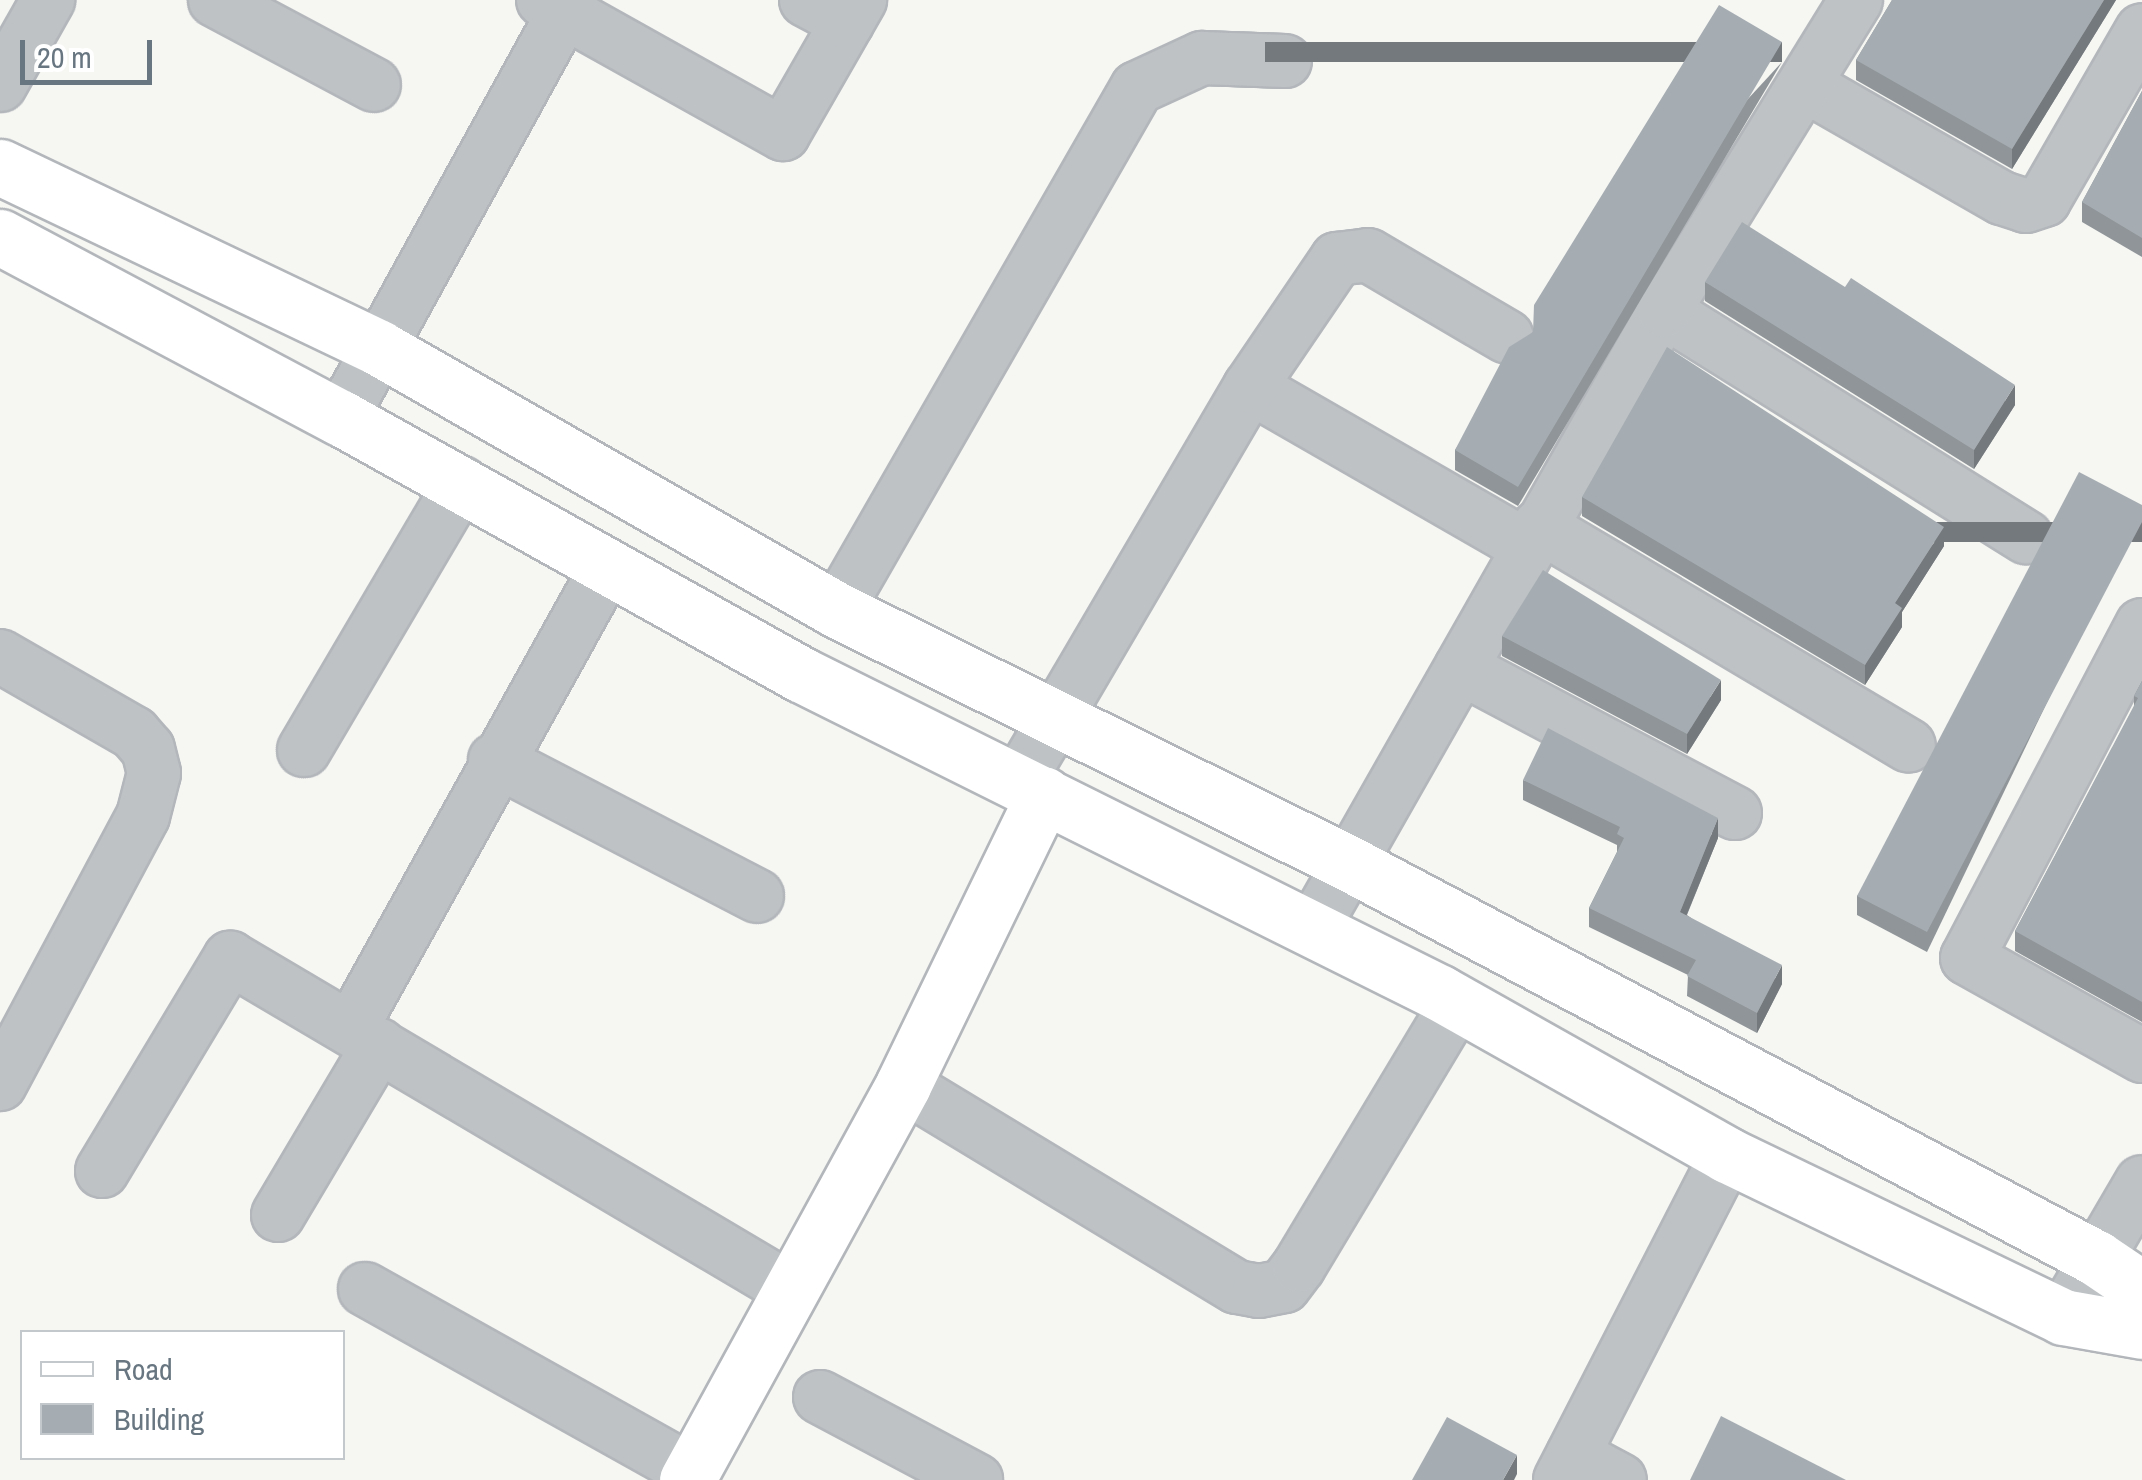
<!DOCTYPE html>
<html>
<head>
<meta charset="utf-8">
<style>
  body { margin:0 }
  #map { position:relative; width:2142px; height:1480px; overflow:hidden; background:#f6f6f3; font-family:"Archivo Narrow",sans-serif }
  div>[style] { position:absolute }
  .roads { filter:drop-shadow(2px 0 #b3b7bb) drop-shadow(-2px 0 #b3b7bb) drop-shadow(0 2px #b3b7bb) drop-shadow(0 -2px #b3b7bb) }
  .street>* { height:52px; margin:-26px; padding:0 26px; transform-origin:26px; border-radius:26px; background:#bec2c5 }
  .secondary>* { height:55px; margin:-27.5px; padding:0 27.5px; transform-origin:27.5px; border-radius:27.5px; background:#fff }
  .wall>* { inset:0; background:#8f9599 }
  .shaded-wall>* { inset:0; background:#74797d; transform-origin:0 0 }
  .building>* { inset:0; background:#a6adb2 }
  span { translate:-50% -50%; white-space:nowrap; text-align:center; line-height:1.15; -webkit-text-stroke:10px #fff; paint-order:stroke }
  .legend { position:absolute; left:20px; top:1330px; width:325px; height:130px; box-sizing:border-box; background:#fff; border:2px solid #c3c8cd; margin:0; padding:12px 18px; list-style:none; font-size:30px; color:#687681 }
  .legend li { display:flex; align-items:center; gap:20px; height:50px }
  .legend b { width:50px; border:2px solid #c3c8cd }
  .scale { position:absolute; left:20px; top:40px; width:132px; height:45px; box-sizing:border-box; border:5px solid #687681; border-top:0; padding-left:12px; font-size:30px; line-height:35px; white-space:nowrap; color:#687681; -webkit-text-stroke:8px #fff; paint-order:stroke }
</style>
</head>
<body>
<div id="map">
  <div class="roads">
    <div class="street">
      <i style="left:215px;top:0;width:180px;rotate:28.1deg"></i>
      <i style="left:543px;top:0;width:275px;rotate:29.2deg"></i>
      <i style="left:783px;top:134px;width:155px;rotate:-60.1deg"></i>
      <i style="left:806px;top:0;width:47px;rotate:28.2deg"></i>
      <i style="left:0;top:85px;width:98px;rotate:-60.5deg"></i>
      <i style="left:1808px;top:87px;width:224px;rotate:29.8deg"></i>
      <i style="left:2002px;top:198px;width:25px;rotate:18deg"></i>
      <i style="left:2026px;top:206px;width:19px;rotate:-18deg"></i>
      <i style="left:2044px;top:200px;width:196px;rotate:-60deg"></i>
      <i style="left:1664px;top:311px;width:427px;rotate:32deg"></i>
      <i style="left:1250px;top:387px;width:319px;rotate:29.9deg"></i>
      <i style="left:341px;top:418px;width:477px;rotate:-61.2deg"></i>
      <i style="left:1539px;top:526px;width:430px;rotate:30.7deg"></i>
      <i style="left:837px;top:610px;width:602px;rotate:-60.11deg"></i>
      <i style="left:1137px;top:88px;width:72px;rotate:-24.8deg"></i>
      <i style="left:1202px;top:58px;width:83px;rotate:2.1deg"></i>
      <i style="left:2142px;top:625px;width:376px;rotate:117.7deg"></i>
      <i style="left:1967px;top:958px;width:201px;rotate:29.2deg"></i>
      <i style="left:0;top:656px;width:155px;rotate:29.9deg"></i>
      <i style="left:134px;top:733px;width:21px;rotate:49deg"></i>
      <i style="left:148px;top:749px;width:25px;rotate:76deg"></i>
      <i style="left:154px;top:773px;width:44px;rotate:104.3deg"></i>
      <i style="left:143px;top:816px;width:304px;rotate:118.1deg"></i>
      <i style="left:1461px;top:668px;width:310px;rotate:27.9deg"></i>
      <i style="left:304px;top:750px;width:310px;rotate:-59.5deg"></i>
      <i style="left:495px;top:760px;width:295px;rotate:27.4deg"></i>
      <i style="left:1020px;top:779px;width:454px;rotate:-59.6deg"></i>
      <i style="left:1250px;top:387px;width:155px;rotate:-55.8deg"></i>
      <i style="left:1337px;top:259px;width:31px;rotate:-7deg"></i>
      <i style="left:1368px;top:255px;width:161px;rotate:30.5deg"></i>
      <i style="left:1313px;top:928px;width:710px;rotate:-60.37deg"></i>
      <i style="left:1664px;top:311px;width:365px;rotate:-58.3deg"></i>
      <i style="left:351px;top:1028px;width:525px;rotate:-60.95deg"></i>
      <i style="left:903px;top:1085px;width:390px;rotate:31.2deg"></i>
      <i style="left:1237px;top:1287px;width:22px;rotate:10deg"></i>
      <i style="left:1259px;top:1291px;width:25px;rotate:-11deg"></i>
      <i style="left:1284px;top:1286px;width:25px;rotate:-53deg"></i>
      <i style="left:1299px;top:1266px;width:307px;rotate:-59deg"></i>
      <i style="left:102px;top:1171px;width:249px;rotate:-59deg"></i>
      <i style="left:230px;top:958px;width:651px;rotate:30.59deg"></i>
      <i style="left:278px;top:1215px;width:198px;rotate:-59.3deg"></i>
      <i style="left:365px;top:1289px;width:375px;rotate:29.2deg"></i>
      <i style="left:2063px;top:1317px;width:156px;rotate:-59.7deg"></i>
      <i style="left:820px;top:1397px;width:177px;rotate:28deg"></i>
      <i style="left:1573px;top:1455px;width:53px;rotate:28deg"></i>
      <i style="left:1560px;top:1480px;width:365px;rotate:-62.8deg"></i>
    </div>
    <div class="secondary">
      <i style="left:0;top:167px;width:420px;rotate:25.5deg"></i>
      <i style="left:379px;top:348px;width:528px;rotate:29.77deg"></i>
      <i style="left:837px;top:610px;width:572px;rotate:26.34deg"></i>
      <i style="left:1350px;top:864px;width:844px;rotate:27.84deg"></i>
      <i style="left:2096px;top:1258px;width:55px;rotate:34deg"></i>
      <i style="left:0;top:237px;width:386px;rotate:28deg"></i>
      <i style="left:341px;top:418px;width:526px;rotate:29.15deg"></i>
      <i style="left:800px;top:674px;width:715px;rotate:26.49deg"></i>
      <i style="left:1440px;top:993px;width:330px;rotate:29.4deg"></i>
      <i style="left:1727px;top:1155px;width:373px;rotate:25.7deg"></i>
      <i style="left:2063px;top:1317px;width:80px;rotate:10deg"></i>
      <i style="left:687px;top:1480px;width:450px;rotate:-61.3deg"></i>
      <i style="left:903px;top:1085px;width:323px;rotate:-64.1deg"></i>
    </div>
  </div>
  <div class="wall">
    <i style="clip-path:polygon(1892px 0,2116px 0,2012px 169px,1856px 80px,1856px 60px)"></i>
    <i style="clip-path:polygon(1782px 62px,1518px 506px,1455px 470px,1455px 450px,1533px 332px)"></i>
    <i style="clip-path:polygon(2142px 91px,2142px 257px,2082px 222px,2082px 202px)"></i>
    <i style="clip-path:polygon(1705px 282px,2015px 405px,1974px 469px,1705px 301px)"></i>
    <i style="clip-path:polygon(1582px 497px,1944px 546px,1902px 612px,1902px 627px,1865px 685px,1582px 516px)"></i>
    <i style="clip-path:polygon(2142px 505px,1927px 952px,1857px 915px,1857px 896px)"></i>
    <i style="clip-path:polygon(1502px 636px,1721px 700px,1687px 754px,1502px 656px)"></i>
    <i style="clip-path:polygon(2142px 681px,2142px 1022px,2015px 951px,2015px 931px,2134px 707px,2134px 696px)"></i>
    <i style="clip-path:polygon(1523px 780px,1718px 838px,1687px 915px,1782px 984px,1757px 1033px,1687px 996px,1688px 975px,1589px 927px,1589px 908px,1617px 852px,1617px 845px,1523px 800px)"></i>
  </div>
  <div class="shaded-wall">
    <i style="clip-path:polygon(2104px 0,2116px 0,2012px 169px,2012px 149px)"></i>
    <i style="left:1782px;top:42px;width:20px;height:517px;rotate:90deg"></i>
    <i style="clip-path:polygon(2015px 385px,2015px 405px,1974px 469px,1974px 450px)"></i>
    <i style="left:2142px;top:522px;width:20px;height:463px;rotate:90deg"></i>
    <i style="clip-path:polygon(1944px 527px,1944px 546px,1902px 612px,1902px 627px,1865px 685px,1865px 665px,1895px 603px)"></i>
    <i style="clip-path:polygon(1721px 680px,1721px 700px,1687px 754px,1687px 734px)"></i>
    <i style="clip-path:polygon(1718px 818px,1718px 838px,1680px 931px,1680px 912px)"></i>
    <i style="clip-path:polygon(1782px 965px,1782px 984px,1757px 1033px,1757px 1013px)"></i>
    <i style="clip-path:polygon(1517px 1455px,1517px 1474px,1514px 1480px,1503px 1480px)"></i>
  </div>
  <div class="building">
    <i style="clip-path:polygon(1892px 0,2104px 0,2012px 149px,1856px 60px)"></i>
    <i style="clip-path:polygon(1719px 5px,1782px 42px,1518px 487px,1455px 450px,1509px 347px,1533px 332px,1534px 305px)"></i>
    <i style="clip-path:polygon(2142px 91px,2142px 238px,2082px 202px)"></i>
    <i style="clip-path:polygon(1742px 222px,1845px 287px,1851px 278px,2015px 385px,1974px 450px,1705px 282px)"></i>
    <i style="clip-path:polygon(1667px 347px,1944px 527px,1895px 603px,1902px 608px,1865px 665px,1582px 497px)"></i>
    <i style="clip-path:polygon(2079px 472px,2142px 505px,2142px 522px,1927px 932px,1857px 896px)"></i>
    <i style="clip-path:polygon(1543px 570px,1721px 680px,1687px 734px,1502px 636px)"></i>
    <i style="clip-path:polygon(2142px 681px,2142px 1002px,2015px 931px,2138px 698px,2134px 696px)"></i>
    <i style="clip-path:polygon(1548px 728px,1718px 818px,1680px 912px,1782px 965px,1757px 1013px,1687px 976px,1696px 960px,1589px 908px,1624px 838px,1617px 834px,1620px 827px,1523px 780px)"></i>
    <i style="clip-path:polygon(1721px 1416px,1846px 1480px,1690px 1480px)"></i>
    <i style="clip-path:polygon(1447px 1417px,1517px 1455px,1503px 1480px,1412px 1480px)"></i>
  </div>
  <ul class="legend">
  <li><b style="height:12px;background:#fff"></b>Road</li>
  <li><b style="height:28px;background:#a6adb2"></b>Building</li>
  </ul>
  <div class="scale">20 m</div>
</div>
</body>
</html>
